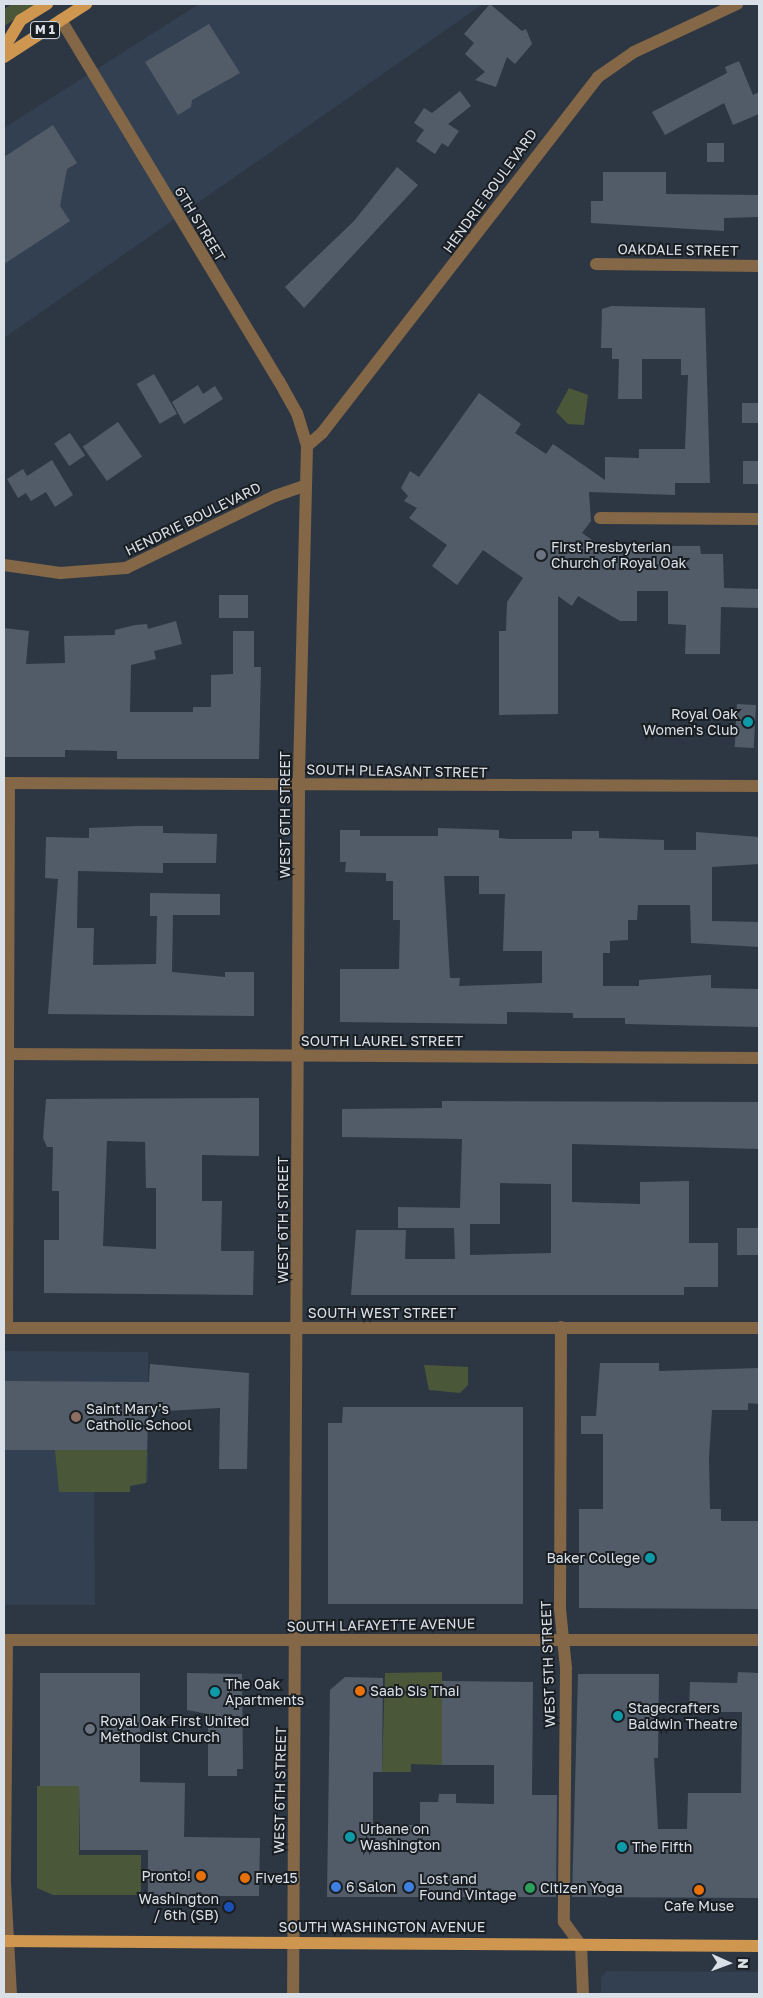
<!DOCTYPE html>
<html>
<head>
<meta charset="utf-8">
<style>
  body { margin:0 }
  #map { position:relative; width:763px; height:1998px; overflow:hidden; background:#2d3743; font-family:"Golos Text",sans-serif }
  div>[style] { position:absolute }
  .built>* { inset:0; background:#324051 }
  .green>* { inset:0; background:#4a5839 }
  .building>* { inset:0; background:#525c69; transform-origin:0 0 }
  .minor>* { height:12px; margin:-6px; padding:0 6px; transform-origin:6px; border-radius:6px; background:#836747 }
  .major>* { height:12px; margin:-6px; padding:0 6px; transform-origin:6px; border-radius:6px; background:#ce964f }
  .dots>* { width:14px; height:14px; translate:-50% -50%; box-sizing:border-box; border:2px solid #191e23; border-radius:50% }
  span { translate:-50% -50%; white-space:nowrap; text-align:center; line-height:1.15; -webkit-text-stroke:4px #191e23; paint-order:stroke }
  .shield-label span { padding:1px 4px; background:#191e23; border:1px solid; border-radius:4px; -webkit-text-stroke-width:0 }
  .shield-label { font-size:12px; color:#dae0e8; font-weight:700 }
  .street-label { font-size:14px; color:#dae0e8 }
  .poi-label { font-size:14px; color:#dae0e8 }
  .left { translate:0 -50%; text-align:left }
  .right { translate:-100% -50%; text-align:right }
  .frame { position:absolute; inset:0; border:5px solid #dae0e8; pointer-events:none }
  .north { position:absolute; left:703px; top:1938px; width:50px; height:50px; -webkit-text-stroke:4px #191e23; paint-order:stroke; rotate:92deg; font-size:14px; font-weight:700; line-height:20px; text-align:center; color:#dae0e8 }
  .north::after { content:''; display:block; margin:auto; width:18px; height:22px; background:#dae0e8; clip-path:polygon(50% 0,100% 100%,50% 72%,0 100%) }
</style>
</head>
<body>
<div id="map">
  <div class="built">
    <i style="clip-path:polygon(199px 4px,483px 4px,4px 338px,4px 128px)"></i>
    <i style="clip-path:polygon(4px 1351px,148px 1352px,148px 1482px,130px 1486px,130px 1492px,94px 1492px,95px 1605px,4px 1605px)"></i>
    <i style="clip-path:polygon(607px 1971px,759px 1972px,759px 1994px,601px 1994px,601px 1977px)"></i>
  </div>
  <div class="green">
    <i style="clip-path:polygon(12px 4px,38px 4px,4px 26px,4px 9px)"></i>
    <i style="clip-path:polygon(569px 388px,588px 395px,584px 425px,568px 424px,556px 412px)"></i>
    <i style="clip-path:polygon(424px 1365px,468px 1367px,468px 1385px,460px 1393px,429px 1390px)"></i>
    <i style="clip-path:polygon(55px 1450px,147px 1450px,146px 1483px,130px 1486px,130px 1492px,59px 1492px)"></i>
    <i style="clip-path:polygon(442px 1672px,442px 1765px,411px 1764px,411px 1772px,382px 1772px,385px 1673px)"></i>
    <i style="clip-path:polygon(37px 1786px,79px 1786px,79px 1855px,141px 1855px,141px 1895px,53px 1895px,37px 1888px)"></i>
  </div>
  <div class="building">
    <i style="clip-path:polygon(490px 4px,522px 31px,526px 29px,532px 44px,515px 64px,507px 57px,496px 87px,475px 80px,485px 72px,465px 54px,474px 43px,464px 34px)"></i>
    <i style="clip-path:polygon(209px 24px,240px 73px,192px 100px,191px 107px,178px 115px,145px 62px)"></i>
    <i style="clip-path:polygon(739px 61px,753px 95px,759px 92px,759px 114px,733px 125px,724px 103px,665px 135px,652px 112px,727px 73px,725px 67px)"></i>
    <i style="clip-path:polygon(460px 91px,471px 106px,448px 124px,459px 131px,448px 147px,442px 143px,435px 154px,416px 141px,424px 130px,414px 123px,424px 108px,432px 113px)"></i>
    <i style="clip-path:polygon(53px 125px,77px 163px,67px 169px,60px 206px,70px 221px,4px 264px,4px 157px)"></i>
    <i style="left:707px;top:143px;width:17px;height:19px"></i>
    <i style="clip-path:polygon(397px 167px,418px 185px,304px 308px,285px 287px,354px 221px)"></i>
    <i style="clip-path:polygon(603px 172px,666px 172px,666px 194px,759px 195px,759px 217px,724px 218px,724px 231px,591px 223px,591px 201px,603px 201px)"></i>
    <i style="clip-path:polygon(612px 306px,705px 308px,710px 483px,675px 483px,675px 495px,589px 492px,591px 521px,582px 533px,601px 546px,700px 546px,701px 554px,723px 554px,724px 588px,759px 589px,759px 608px,721px 607px,720px 654px,685px 654px,686px 625px,668px 624px,668px 591px,637px 591px,637px 621px,620px 621px,578px 596px,572px 606px,558px 596px,558px 714px,499px 715px,499px 631px,506px 631px,507px 602px,523px 578px,483px 550px,457px 585px,432px 566px,447px 545px,409px 518px,417px 508px,404px 501px,408px 496px,401px 488px,410px 471px,419px 477px,479px 393px,521px 424px,515px 433px,546px 454px,553px 444px,605px 480px,605px 457px,639px 458px,639px 449px,685px 449px,688px 375px,681px 375px,681px 359px,642px 359px,642px 399px,618px 399px,619px 359px,612px 359px,612px 348px,601px 348px,602px 309px)"></i>
    <i style="left:154px;top:374px;width:46px;height:20px;rotate:60deg"></i>
    <i style="clip-path:polygon(198px 385px,203px 394px,215px 386px,223px 399px,184px 424px,172px 402px)"></i>
    <i style="left:742px;top:403px;width:17px;height:20px"></i>
    <i style="left:118px;top:422px;width:42px;height:43px;rotate:55deg"></i>
    <i style="left:70px;top:433px;width:27px;height:19px;rotate:56deg"></i>
    <i style="clip-path:polygon(52px 460px,73px 495px,55px 507px,46px 492px,31px 501px,26px 493px,18px 498px,7px 479px,23px 469px,27px 476px)"></i>
    <i style="left:743px;top:461px;width:16px;height:23px"></i>
    <i style="left:219px;top:595px;width:29px;height:23px"></i>
    <i style="clip-path:polygon(176px 621px,182px 644px,154px 651px,156px 659px,131px 665px,130px 712px,193px 712px,193px 707px,211px 707px,211px 675px,233px 674px,233px 631px,254px 631px,254px 667px,261px 667px,259px 759px,117px 759px,117px 751px,65px 750px,65px 757px,5px 757px,4px 628px,29px 631px,26px 664px,65px 663px,64px 636px,115px 635px,115px 630px,135px 625px,147px 624px,148px 629px)"></i>
    <i style="left:737px;top:704px;width:19px;height:43px;rotate:3deg"></i>
    <i style="clip-path:polygon(138px 826px,163px 826px,163px 833px,217px 834px,216px 863px,163px 863px,163px 873px,78px 871px,77px 928px,94px 928px,93px 965px,156px 964px,157px 916px,150px 916px,150px 893px,220px 894px,220px 915px,173px 915px,172px 972px,225px 977px,225px 972px,254px 972px,254px 1016px,48px 1014px,58px 879px,45px 878px,46px 837px,89px 838px,89px 828px)"></i>
    <i style="clip-path:polygon(evenodd,438px 828px,499px 830px,499px 838px,510px 839px,572px 839px,572px 831px,599px 831px,599px 838px,664px 840px,664px 850px,696px 850px,696px 832px,759px 837px,759px 864px,712px 867px,712px 921px,759px 922px,759px 947px,691px 943px,690px 905px,638px 905px,637px 920px,628px 920px,628px 940px,610px 941px,610px 953px,603px 953px,603px 986px,639px 986px,639px 980px,711px 975px,711px 988px,759px 989px,759px 1027px,625px 1024px,625px 1018px,573px 1018px,573px 1013px,507px 1012px,507px 1024px,340px 1022px,340px 969px,399px 969px,400px 920px,393px 920px,393px 881px,386px 881px,386px 873px,345px 872px,346px 862px,340px 862px,340px 830px,360px 830px,360px 836px,438px 836px,438px 828px,444px 876px,479px 876px,479px 894px,505px 894px,503px 951px,542px 951px,542px 983px,459px 986px,460px 978px,450px 978px,444px 876px)"></i>
    <i style="clip-path:polygon(evenodd,259px 1098px,259px 1156px,202px 1155px,202px 1201px,222px 1201px,221px 1251px,254px 1251px,253px 1295px,44px 1293px,44px 1240px,59px 1240px,59px 1191px,52px 1191px,53px 1147px,47px 1147px,43px 1138px,46px 1099px,259px 1098px,107px 1141px,145px 1142px,146px 1188px,156px 1188px,156px 1249px,103px 1246px,107px 1141px)"></i>
    <i style="clip-path:polygon(evenodd,442px 1101px,759px 1102px,759px 1149px,572px 1144px,572px 1202px,640px 1204px,640px 1182px,689px 1181px,689px 1243px,718px 1243px,718px 1287px,684px 1287px,684px 1295px,351px 1295px,356px 1230px,406px 1230px,405px 1259px,455px 1259px,454px 1228px,398px 1228px,398px 1207px,460px 1208px,462px 1139px,342px 1137px,342px 1109px,442px 1108px,442px 1101px,500px 1183px,551px 1184px,551px 1253px,470px 1255px,470px 1224px,500px 1224px,500px 1183px)"></i>
    <i style="left:737px;top:1228px;width:22px;height:27px"></i>
    <i style="clip-path:polygon(600px 1363px,659px 1363px,659px 1371px,759px 1368px,759px 1404px,748px 1403px,748px 1410px,712px 1410px,709px 1457px,710px 1509px,721px 1509px,721px 1521px,759px 1521px,759px 1609px,579px 1608px,579px 1509px,603px 1509px,603px 1434px,581px 1434px,581px 1416px,596px 1416px)"></i>
    <i style="clip-path:polygon(150px 1364px,249px 1373px,247px 1469px,219px 1469px,220px 1408px,148px 1412px,147px 1450px,4px 1450px,4px 1381px,149px 1382px)"></i>
    <i style="clip-path:polygon(343px 1407px,523px 1407px,523px 1604px,328px 1604px,328px 1423px,342px 1423px)"></i>
    <i style="clip-path:polygon(738px 1672px,759px 1673px,759px 1898px,572px 1897px,578px 1674px,659px 1674px,658px 1758px,654px 1758px,658px 1829px,687px 1829px,688px 1793px,741px 1793px,742px 1712px,689px 1712px,690px 1682px,737px 1683px)"></i>
    <i style="clip-path:polygon(40px 1673px,140px 1673px,140px 1782px,185px 1783px,184px 1837px,260px 1838px,259px 1896px,148px 1896px,148px 1850px,80px 1850px,79px 1786px,40px 1786px)"></i>
    <i style="clip-path:polygon(187px 1673px,242px 1674px,243px 1769px,237px 1769px,237px 1776px,208px 1776px,208px 1714px,187px 1710px)"></i>
    <i style="clip-path:polygon(345px 1677px,383px 1678px,382px 1772px,373px 1772px,373px 1825px,420px 1825px,420px 1802px,438px 1802px,439px 1794px,456px 1794px,456px 1803px,494px 1804px,494px 1765px,442px 1765px,442px 1681px,533px 1682px,532px 1795px,557px 1795px,556px 1897px,327px 1897px,330px 1690px)"></i>
  </div>
  <div class="minor">
    <i style="left:61px;top:20px;width:422px;rotate:58.9deg"></i>
    <i style="left:279px;top:381px;width:37px;rotate:61deg"></i>
    <i style="left:297px;top:413px;width:34px;rotate:73deg"></i>
    <i style="left:307px;top:446px;width:339px;rotate:91.4deg"></i>
    <i style="left:299px;top:785px;width:1209px;rotate:90.28deg"></i>
    <i style="left:596px;top:264px;width:163px;rotate:0.7deg"></i>
    <i style="left:307px;top:446px;width:20px;rotate:-41deg"></i>
    <i style="left:322px;top:433px;width:450px;rotate:-52.2deg"></i>
    <i style="left:598px;top:77px;width:44px;rotate:-34.8deg"></i>
    <i style="left:634px;top:52px;width:114px;rotate:-25deg"></i>
    <i style="left:600px;top:518px;width:159px;rotate:0.4deg"></i>
    <i style="left:4px;top:565px;width:57px;rotate:8.1deg"></i>
    <i style="left:60px;top:573px;width:66px;rotate:-4.3deg"></i>
    <i style="left:126px;top:568px;width:165px;rotate:-25.8deg"></i>
    <i style="left:275px;top:496px;width:31px;rotate:-19deg"></i>
    <i style="left:4px;top:783px;width:755px;rotate:0.23deg"></i>
    <i style="left:4px;top:1054px;width:755px;rotate:0.3deg"></i>
    <i style="left:561px;top:1327px;width:282px;rotate:90.2deg"></i>
    <i style="left:560px;top:1609px;width:59px;rotate:84.2deg"></i>
    <i style="left:566px;top:1668px;width:254px;rotate:90.5deg"></i>
    <i style="left:564px;top:1922px;width:29px;rotate:54deg"></i>
    <i style="left:581px;top:1945px;width:49px;rotate:87.7deg"></i>
    <i style="left:4px;top:1328px;width:755px"></i>
    <i style="left:7px;top:1328px;width:545px;rotate:-89.79deg"></i>
    <i style="left:4px;top:1640px;width:755px"></i>
    <i style="left:7px;top:1640px;width:244px;rotate:90.5deg"></i>
    <i style="left:5px;top:1884px;width:110px;rotate:86.9deg"></i>
  </div>
  <div class="major">
    <i style="left:4px;top:48px;width:33px;rotate:-59deg"></i>
    <i style="left:21px;top:20px;width:31px;rotate:-32deg"></i>
    <i style="left:4px;top:57px;width:98px;rotate:-32.9deg"></i>
    <i style="left:4px;top:1941px;width:755px;rotate:0.38deg"></i>
  </div>
  <div class="dots">
    <i style="left:541px;top:555px;background:#6b7280"></i>
    <i style="left:748px;top:722px;background:#0f9aa8"></i>
    <i style="left:76px;top:1417px;background:#8d6e63"></i>
    <i style="left:650px;top:1558px;background:#0f9aa8"></i>
    <i style="left:360px;top:1691px;background:#e8710a"></i>
    <i style="left:215px;top:1692px;background:#0f9aa8"></i>
    <i style="left:618px;top:1716px;background:#0f9aa8"></i>
    <i style="left:90px;top:1729px;background:#6b7280"></i>
    <i style="left:350px;top:1837px;background:#0f9aa8"></i>
    <i style="left:622px;top:1847px;background:#0f9aa8"></i>
    <i style="left:201px;top:1876px;background:#e8710a"></i>
    <i style="left:245px;top:1878px;background:#e8710a"></i>
    <i style="left:336px;top:1887px;background:#3f7fe0"></i>
    <i style="left:409px;top:1887px;background:#3f7fe0"></i>
    <i style="left:530px;top:1888px;background:#2e9e5b"></i>
    <i style="left:699px;top:1890px;background:#e8710a"></i>
    <i style="left:229px;top:1907px;background:#1a4fb4"></i>
  </div>
  <div class="shield-label">
    <span style="left:45px;top:30px">M 1</span>
  </div>
  <div class="street-label">
    <span style="left:490px;top:191px;rotate:-54deg">HENDRIE BOULEVARD</span>
    <span style="left:200px;top:224px;rotate:59deg">6TH STREET</span>
    <span style="left:678px;top:250px;rotate:1deg">OAKDALE STREET</span>
    <span style="left:193px;top:519px;rotate:-26deg">HENDRIE BOULEVARD</span>
    <span style="left:397px;top:771px;rotate:1deg">SOUTH PLEASANT STREET</span>
    <span style="left:285px;top:815px;rotate:-90deg">WEST 6TH STREET</span>
    <span style="left:382px;top:1041px">SOUTH LAUREL STREET</span>
    <span style="left:283px;top:1220px;rotate:-90deg">WEST 6TH STREET</span>
    <span style="left:382px;top:1313px">SOUTH WEST STREET</span>
    <span style="left:381px;top:1625px;rotate:-1deg">SOUTH LAFAYETTE AVENUE</span>
    <span style="left:548px;top:1664px;rotate:-92deg">WEST 5TH STREET</span>
    <span style="left:280px;top:1790px;rotate:-89deg">WEST 6TH STREET</span>
    <span style="left:382px;top:1927px">SOUTH WASHINGTON AVENUE</span>
  </div>
  <div class="poi-label">
    <span class="left" style="left:551px;top:555px">First Presbyterian<br>Church of Royal Oak</span>
    <span class="right" style="left:738px;top:722px">Royal Oak<br>Women's Club</span>
    <span class="left" style="left:86px;top:1417px">Saint Mary's<br>Catholic School</span>
    <span class="right" style="left:640px;top:1558px">Baker College</span>
    <span class="left" style="left:225px;top:1692px">The Oak<br>Apartments</span>
    <span class="left" style="left:370px;top:1691px">Saab Sis Thai</span>
    <span class="left" style="left:628px;top:1716px">Stagecrafters<br>Baldwin Theatre</span>
    <span class="left" style="left:100px;top:1729px">Royal Oak First United<br>Methodist Church</span>
    <span class="left" style="left:360px;top:1837px">Urbane on<br>Washington</span>
    <span class="left" style="left:632px;top:1847px">The Fifth</span>
    <span class="right" style="left:191px;top:1876px">Pronto!</span>
    <span class="left" style="left:255px;top:1878px">Five15</span>
    <span class="left" style="left:419px;top:1887px">Lost and<br>Found Vintage</span>
    <span class="left" style="left:346px;top:1887px">6 Salon</span>
    <span class="left" style="left:540px;top:1888px">Citizen Yoga</span>
    <span class="right" style="left:219px;top:1907px">Washington<br>/ 6th (SB)</span>
    <span style="left:699px;top:1906px">Cafe Muse</span>
  </div>
  <div class="frame"></div>
  <div class="north">N</div>
</div>
</body>
</html>
